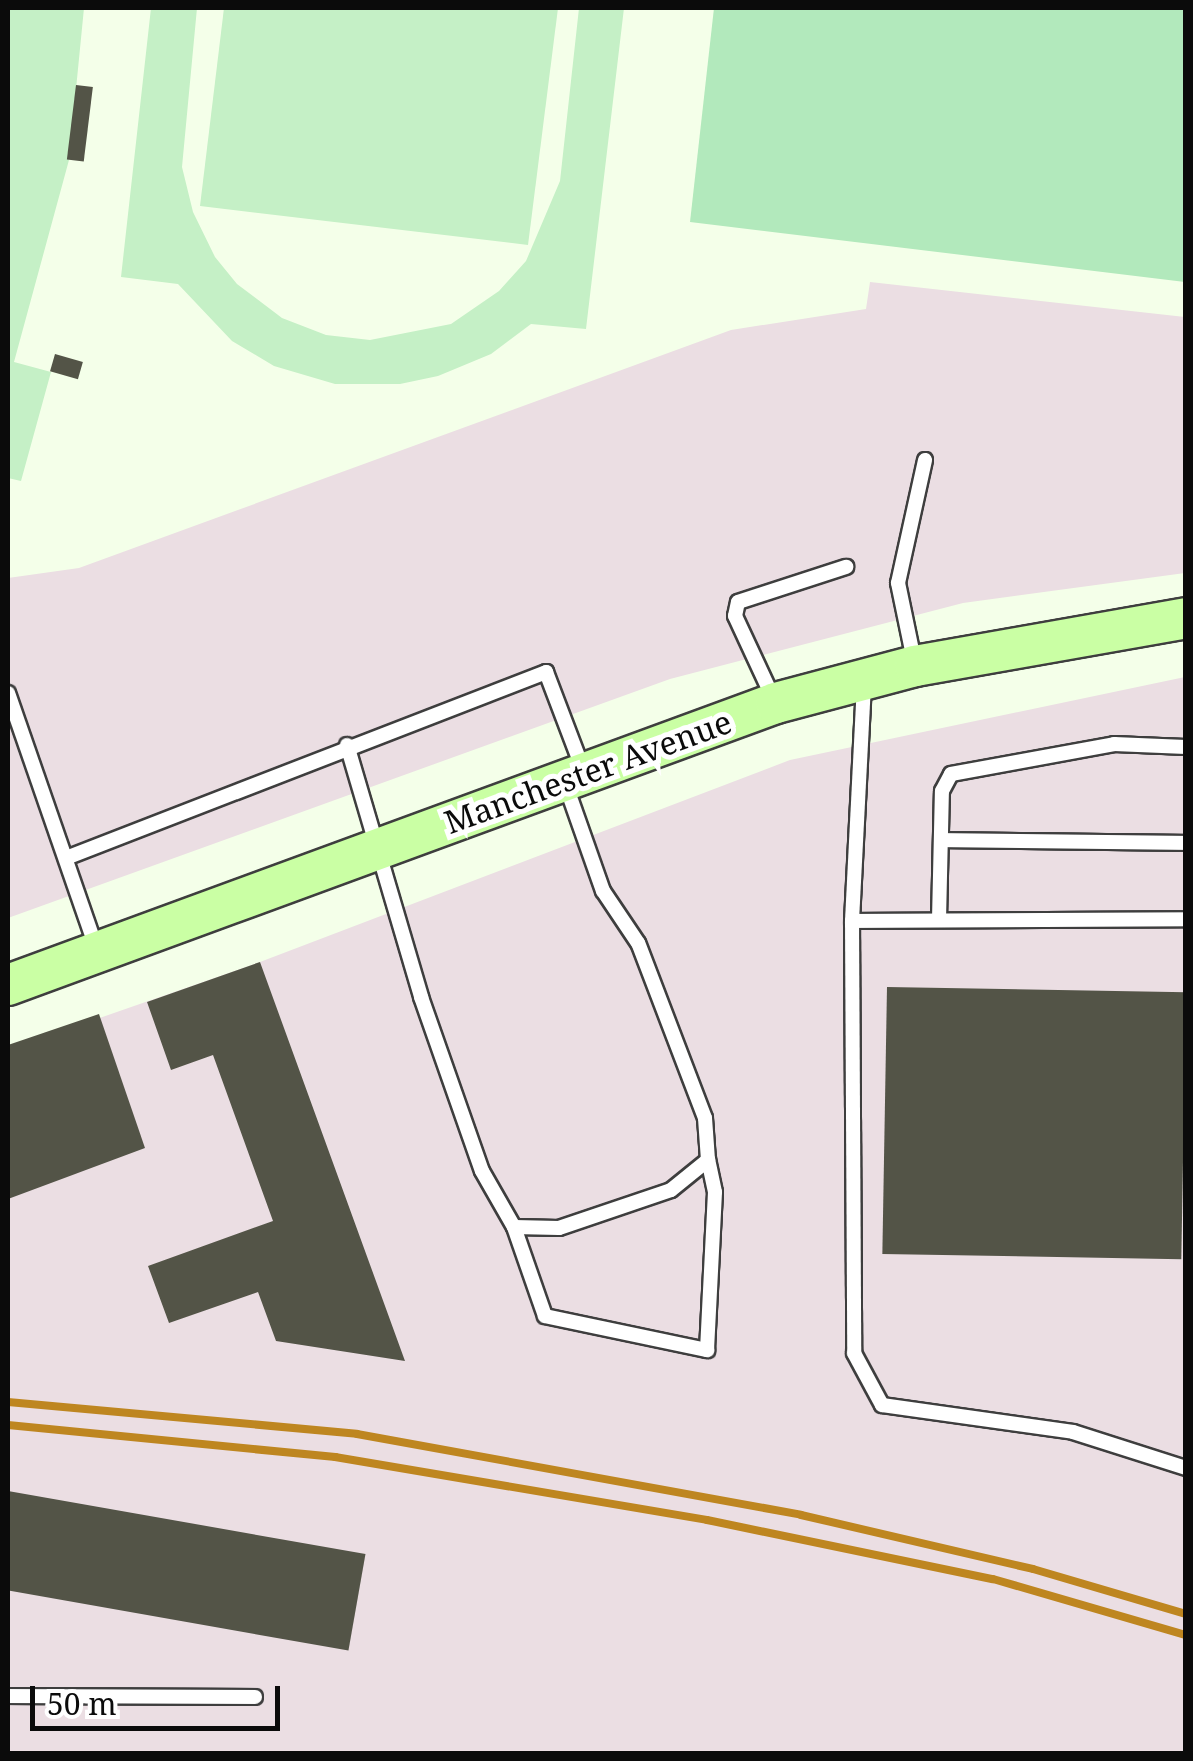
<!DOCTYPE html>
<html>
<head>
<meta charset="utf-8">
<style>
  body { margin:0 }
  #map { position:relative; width:1193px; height:1761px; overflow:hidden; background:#f4ffe9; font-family:"Noto Serif",serif }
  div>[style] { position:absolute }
  .industrial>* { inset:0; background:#ebdee3 }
  .green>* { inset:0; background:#b2e9bc }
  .pitch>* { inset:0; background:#c5f0c6 }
  .building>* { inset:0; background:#535447; transform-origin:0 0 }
  .roads { filter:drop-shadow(2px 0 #3e3e3e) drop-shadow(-2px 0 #3e3e3e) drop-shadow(0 2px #3e3e3e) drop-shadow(0 -2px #3e3e3e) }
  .lane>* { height:14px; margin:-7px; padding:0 7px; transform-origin:7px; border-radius:7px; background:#fff }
  .secondary>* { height:40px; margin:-20px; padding:0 20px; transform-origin:20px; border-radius:20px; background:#caffa4 }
  .rail>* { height:8px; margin:-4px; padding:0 4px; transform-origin:4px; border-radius:4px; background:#be8620 }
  span { translate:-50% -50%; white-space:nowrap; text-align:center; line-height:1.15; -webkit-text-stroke:10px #fff; paint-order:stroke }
  .street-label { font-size:32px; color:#0b0b0b }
  .frame { position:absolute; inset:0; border:10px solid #0b0b0b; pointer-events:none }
  .scale { position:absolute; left:30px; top:1686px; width:250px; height:45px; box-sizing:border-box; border:5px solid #0b0b0b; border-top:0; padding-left:12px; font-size:30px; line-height:35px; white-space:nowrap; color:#0b0b0b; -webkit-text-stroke:8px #fff; paint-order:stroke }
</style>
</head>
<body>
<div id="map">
  <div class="industrial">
    <i style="clip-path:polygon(870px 282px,1185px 317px,1185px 573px,963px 603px,670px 679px,8px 918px,8px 578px,79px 568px,731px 330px,866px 309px)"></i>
    <i style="clip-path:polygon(1185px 677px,1185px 1753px,8px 1753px,8px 1050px,260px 962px,790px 760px)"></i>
  </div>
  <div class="green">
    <i style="clip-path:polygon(714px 8px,1185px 8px,1185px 282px,690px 222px)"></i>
  </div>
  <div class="pitch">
    <i style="clip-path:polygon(8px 8px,84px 8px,69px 160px,14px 362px,51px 372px,21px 481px,8px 478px)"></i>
    <i style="clip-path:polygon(151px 8px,197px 8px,182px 167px,193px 212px,215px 257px,237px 284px,282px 318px,326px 335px,370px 340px,451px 324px,499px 291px,526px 261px,560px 181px,579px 8px,624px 8px,586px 329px,531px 324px,491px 354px,438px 376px,400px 384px,335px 384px,274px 366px,232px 341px,178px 284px,121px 277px)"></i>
    <i style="clip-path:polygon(224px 8px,558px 8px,528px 245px,200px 206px)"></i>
  </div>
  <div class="building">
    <i style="left:76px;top:85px;width:17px;height:75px;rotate:7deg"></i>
    <i style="left:55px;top:354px;width:29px;height:18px;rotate:16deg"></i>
    <i style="clip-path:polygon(260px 962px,405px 1361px,276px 1341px,258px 1292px,169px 1323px,148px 1266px,273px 1221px,213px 1055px,171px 1070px,147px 1002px)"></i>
    <i style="left:887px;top:987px;width:299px;height:267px;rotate:1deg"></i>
    <i style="clip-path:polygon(99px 1014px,145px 1148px,8px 1199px,8px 1045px)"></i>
    <i style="left:8px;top:1491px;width:363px;height:98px;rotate:10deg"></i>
  </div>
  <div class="roads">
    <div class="lane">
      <i style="left:915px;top:665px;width:84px;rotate:-101.7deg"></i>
      <i style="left:898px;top:583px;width:126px;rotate:-77.6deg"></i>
      <i style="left:864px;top:684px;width:237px;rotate:92.9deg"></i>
      <i style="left:852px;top:921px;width:334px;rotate:-0.3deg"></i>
      <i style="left:8px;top:693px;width:269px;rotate:70.9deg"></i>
      <i style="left:775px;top:702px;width:95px;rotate:-114.9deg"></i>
      <i style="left:735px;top:616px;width:14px;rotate:-78deg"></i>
      <i style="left:738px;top:602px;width:114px;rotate:-18deg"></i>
      <i style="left:347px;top:745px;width:263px;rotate:73.6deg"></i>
      <i style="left:421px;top:997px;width:184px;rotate:70.7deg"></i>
      <i style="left:482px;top:1171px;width:64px;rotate:60.3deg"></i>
      <i style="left:514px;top:1227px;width:45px;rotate:1.3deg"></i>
      <i style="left:559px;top:1228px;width:118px;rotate:-18.7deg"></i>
      <i style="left:671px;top:1190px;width:48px;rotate:-39deg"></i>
      <i style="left:708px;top:1160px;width:42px;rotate:-94.1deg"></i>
      <i style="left:705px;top:1118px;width:187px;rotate:-110.9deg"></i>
      <i style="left:638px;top:943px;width:63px;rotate:-123.9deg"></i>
      <i style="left:603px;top:891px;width:111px;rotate:-109.4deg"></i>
      <i style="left:941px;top:840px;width:245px;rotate:0.7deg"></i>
      <i style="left:66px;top:858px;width:515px;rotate:-21.18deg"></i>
      <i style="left:546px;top:672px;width:107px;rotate:69.2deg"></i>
      <i style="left:939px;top:920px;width:129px;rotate:-88.7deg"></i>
      <i style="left:942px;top:791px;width:19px;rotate:-62deg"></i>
      <i style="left:951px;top:774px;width:166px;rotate:-10.4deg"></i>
      <i style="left:1114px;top:744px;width:72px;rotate:2.4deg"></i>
      <i style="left:852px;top:921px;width:432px;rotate:89.7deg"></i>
      <i style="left:854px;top:1353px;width:59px;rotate:61.7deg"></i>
      <i style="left:882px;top:1405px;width:193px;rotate:8deg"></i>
      <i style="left:1073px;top:1432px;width:119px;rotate:17.7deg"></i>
      <i style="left:514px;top:1227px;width:94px;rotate:70.8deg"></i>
      <i style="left:545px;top:1316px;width:166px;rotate:11.9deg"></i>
      <i style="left:707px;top:1350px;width:158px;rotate:-87.1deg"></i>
      <i style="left:715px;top:1192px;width:33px;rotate:-102deg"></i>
      <i style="left:8px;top:1696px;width:247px;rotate:0.2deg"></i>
    </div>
    <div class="secondary">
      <i style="left:8px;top:985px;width:818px;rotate:-20.16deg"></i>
      <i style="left:776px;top:703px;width:144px;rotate:-14.9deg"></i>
      <i style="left:915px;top:666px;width:275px;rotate:-10deg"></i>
    </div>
  </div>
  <div class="rail">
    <i style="left:8px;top:1402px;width:350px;rotate:5.2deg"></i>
    <i style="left:357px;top:1434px;width:451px;rotate:10.3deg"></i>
    <i style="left:801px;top:1515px;width:238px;rotate:13.1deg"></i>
    <i style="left:1033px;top:1569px;width:159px;rotate:16.4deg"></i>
    <i style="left:8px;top:1425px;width:329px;rotate:5.6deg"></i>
    <i style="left:335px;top:1457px;width:377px;rotate:9.6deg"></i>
    <i style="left:707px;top:1520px;width:292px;rotate:11.7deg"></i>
    <i style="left:993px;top:1579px;width:201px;rotate:16.2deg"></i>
  </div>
  <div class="street-label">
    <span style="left:588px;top:772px;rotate:-20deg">Manchester Avenue</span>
  </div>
  <div class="frame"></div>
  <div class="scale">50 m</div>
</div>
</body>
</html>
